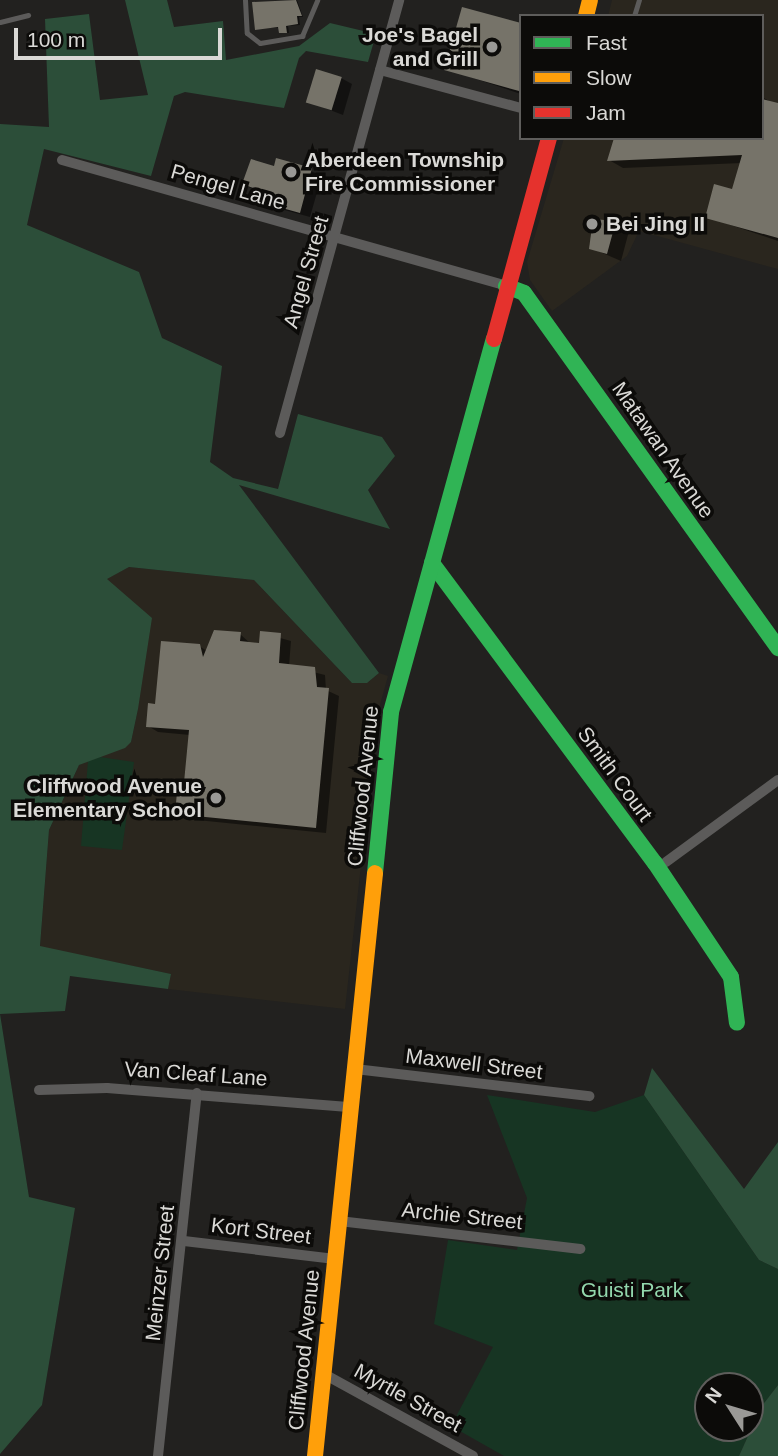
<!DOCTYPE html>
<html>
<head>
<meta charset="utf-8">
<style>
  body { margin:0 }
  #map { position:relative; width:778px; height:1456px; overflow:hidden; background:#22211f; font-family:Arial,sans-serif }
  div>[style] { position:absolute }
  .built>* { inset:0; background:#2a261e }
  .green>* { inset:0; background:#173523 }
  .forest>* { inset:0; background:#2c4e39 }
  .shadow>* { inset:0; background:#0007 }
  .building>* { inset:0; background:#767369; transform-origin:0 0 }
  .lane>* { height:5px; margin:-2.5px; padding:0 2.5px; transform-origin:2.5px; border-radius:2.5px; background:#5c5b5a }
  .street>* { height:10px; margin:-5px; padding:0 5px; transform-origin:5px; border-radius:5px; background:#5c5b5a }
  .fast>* { height:16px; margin:-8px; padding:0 8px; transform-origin:8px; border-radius:8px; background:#30b455 }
  .slow>* { height:16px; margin:-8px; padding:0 8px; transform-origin:8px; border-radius:8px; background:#ff9f0a }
  .jam>* { height:16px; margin:-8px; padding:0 8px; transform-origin:8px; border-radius:8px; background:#e5322d }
  .dots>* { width:19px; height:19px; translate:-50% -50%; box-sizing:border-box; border:4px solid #0c0b09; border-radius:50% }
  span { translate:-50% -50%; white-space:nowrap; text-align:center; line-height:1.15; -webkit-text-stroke:7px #0c0b09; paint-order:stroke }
  .poi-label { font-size:21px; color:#dad9d6; font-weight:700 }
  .right { translate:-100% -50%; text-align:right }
  .left { translate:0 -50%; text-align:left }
  .street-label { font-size:21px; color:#dad9d6 }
  .park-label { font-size:21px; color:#93d7ad }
  .legend { position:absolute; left:519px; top:14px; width:245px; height:126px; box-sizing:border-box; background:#0c0b09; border:2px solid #5e5d5b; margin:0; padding:9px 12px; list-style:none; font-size:21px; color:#dad9d6 }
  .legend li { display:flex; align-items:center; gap:14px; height:35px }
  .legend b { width:35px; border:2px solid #5e5d5b }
  .north { position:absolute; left:694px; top:1372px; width:70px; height:70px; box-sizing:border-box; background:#0c0b09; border:2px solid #5e5d5b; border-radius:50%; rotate:307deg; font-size:19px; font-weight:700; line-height:28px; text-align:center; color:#dad9d6 }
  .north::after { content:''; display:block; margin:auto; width:24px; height:32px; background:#9a9996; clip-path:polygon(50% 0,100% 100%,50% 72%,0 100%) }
  .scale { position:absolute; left:14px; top:28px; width:208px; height:32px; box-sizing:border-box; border:4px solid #dad9d6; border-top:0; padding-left:9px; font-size:21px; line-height:24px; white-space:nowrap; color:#dad9d6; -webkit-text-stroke:5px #0c0b09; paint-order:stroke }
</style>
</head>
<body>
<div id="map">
  <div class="built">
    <i style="clip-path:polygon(612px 0,778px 0,778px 269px,639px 231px,627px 256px,552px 311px,530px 280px,527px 262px,564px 138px,762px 138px,762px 16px,608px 16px)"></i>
    <i style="clip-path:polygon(129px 567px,254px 580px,351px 682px,367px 683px,379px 673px,388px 676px,378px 712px,345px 1009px,168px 989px,171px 974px,40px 947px,49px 830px,79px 765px,131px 742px,138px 709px,106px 579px)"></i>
  </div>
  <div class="green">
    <i style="clip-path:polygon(100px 757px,134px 762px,122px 850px,81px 846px,88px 761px)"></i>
    <i style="clip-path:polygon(evenodd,487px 1095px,595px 1112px,644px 1095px,759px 1260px,778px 1269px,778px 1385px,761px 1407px,739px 1456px,504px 1456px,451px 1426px,493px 1347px,434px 1324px,448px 1240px,517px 1250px,527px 1198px,487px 1095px,708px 1386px,750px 1386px,750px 1428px,708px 1428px,708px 1386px)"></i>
  </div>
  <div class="forest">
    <i style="clip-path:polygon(125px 0,167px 0,174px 27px,223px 21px,226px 60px,299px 46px,330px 23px,376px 34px,368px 62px,306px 51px,299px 58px,284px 108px,185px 92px,174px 96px,151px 176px,44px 149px,27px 225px,139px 272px,162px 338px,222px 366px,210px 462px,233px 478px,278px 489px,298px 414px,382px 437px,395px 456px,368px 490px,390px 529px,239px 485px,379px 673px,367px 683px,352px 683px,254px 580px,129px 567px,107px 579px,152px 618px,138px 709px,131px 742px,125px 748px,79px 765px,49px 830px,40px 946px,171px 974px,168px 989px,70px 976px,65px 1011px,0 1014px,29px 1197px,75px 1208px,42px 1405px,0 1454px,0 124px,49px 127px,45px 19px,89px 14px,100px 100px,148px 95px)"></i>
    <i style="clip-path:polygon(652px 1068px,744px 1189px,778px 1142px,778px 1269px,759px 1260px,644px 1095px)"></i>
    <i style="clip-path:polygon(778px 1385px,778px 1456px,739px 1456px,761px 1407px)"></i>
  </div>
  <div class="shadow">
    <i style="clip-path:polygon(297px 0,303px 17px,299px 17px,300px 25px,288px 26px,289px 33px,281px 32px,280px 28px,257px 28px,254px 4px)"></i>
    <i style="clip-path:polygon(521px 25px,521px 94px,446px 69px)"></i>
    <i style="clip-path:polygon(341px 78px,352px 84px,343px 115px,309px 102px)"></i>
    <i style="clip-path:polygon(762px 97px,778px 106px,778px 241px,707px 217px,734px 191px,742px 163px,623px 168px,609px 160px,762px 138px)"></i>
    <i style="clip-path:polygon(277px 160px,322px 175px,310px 217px,277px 208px,266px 202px,268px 195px,246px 186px,251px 161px,275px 168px)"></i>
    <i style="clip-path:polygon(615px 223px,629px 231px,621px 261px,591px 248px)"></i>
    <i style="clip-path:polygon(262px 633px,291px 641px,289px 666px,325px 675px,326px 690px,339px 696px,326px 833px,187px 819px,177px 813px,184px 795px,190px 735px,158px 732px,148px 726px,199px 646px,207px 651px,240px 634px,251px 644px,261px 645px)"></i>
  </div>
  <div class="building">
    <i style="clip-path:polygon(296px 0,302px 16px,297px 16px,298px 24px,286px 26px,287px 33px,279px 33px,278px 27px,255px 30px,252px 2px)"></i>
    <i style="clip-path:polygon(462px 7px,521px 23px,519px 91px,444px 70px)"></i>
    <i style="left:316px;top:69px;width:27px;height:35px;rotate:17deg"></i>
    <i style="clip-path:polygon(762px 99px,778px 103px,778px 238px,705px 218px,714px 184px,732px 189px,742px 155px,607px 161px,614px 138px,762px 138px)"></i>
    <i style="clip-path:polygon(276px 158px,312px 168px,300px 213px,264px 203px,267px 193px,242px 184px,251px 159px,274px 166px)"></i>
    <i style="clip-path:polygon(593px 219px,616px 221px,607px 254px,589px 249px)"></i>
    <i style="clip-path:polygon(214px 630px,241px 632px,240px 641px,259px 643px,260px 631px,281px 633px,279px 663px,315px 667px,317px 687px,329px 688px,316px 828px,175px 814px,177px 792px,183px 793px,189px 730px,146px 727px,148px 703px,155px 704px,161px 641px,200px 644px,203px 657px)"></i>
  </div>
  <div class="lane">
    <i style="left:245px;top:0;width:33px;rotate:87deg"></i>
    <i style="left:247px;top:33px;width:16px;rotate:38deg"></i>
    <i style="left:260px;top:43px;width:43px;rotate:-9.5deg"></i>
    <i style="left:302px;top:36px;width:39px;rotate:-67deg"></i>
    <i style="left:634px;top:16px;width:17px;rotate:-73deg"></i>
    <i style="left:0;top:22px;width:29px;rotate:-14deg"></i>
  </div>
  <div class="street">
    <i style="left:380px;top:70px;width:146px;rotate:15.1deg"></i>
    <i style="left:62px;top:160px;width:462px;rotate:15.8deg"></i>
    <i style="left:280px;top:433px;width:449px;rotate:-74.6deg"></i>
    <i style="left:666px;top:862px;width:139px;rotate:-36.2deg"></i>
    <i style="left:355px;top:1069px;width:236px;rotate:6.6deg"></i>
    <i style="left:39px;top:1090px;width:68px;rotate:-1.7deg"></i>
    <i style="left:107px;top:1088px;width:245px;rotate:4.5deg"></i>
    <i style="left:339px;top:1221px;width:243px;rotate:6.6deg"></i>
    <i style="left:184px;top:1241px;width:152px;rotate:6.8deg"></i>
    <i style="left:324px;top:1374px;width:170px;rotate:28.8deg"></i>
    <i style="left:158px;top:1456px;width:365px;rotate:-83.9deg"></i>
  </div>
  <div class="fast">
    <i style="left:506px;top:286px;width:19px;rotate:21deg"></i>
    <i style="left:524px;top:293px;width:437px;rotate:54.4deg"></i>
    <i style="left:432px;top:563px;width:374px;rotate:53.4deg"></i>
    <i style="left:655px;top:863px;width:137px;rotate:56.3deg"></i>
    <i style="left:731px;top:977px;width:46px;rotate:82.6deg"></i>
    <i style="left:375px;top:873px;width:162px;rotate:-84.3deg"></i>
    <i style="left:391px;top:712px;width:387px;rotate:-74.6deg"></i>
  </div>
  <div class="slow">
    <i style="left:586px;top:16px;width:16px;rotate:-76deg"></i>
    <i style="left:315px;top:1456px;width:586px;rotate:-84.12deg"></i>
  </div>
  <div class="jam">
    <i style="left:494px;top:339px;width:208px;rotate:-74.7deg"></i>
  </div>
  <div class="dots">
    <i style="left:492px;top:47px;background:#9a9996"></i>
    <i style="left:291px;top:172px;background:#9a9996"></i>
    <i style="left:592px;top:224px;background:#9a9996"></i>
    <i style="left:216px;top:798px;background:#9a9996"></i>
  </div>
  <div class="poi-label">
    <span class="right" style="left:478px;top:47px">Joe's Bagel<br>and Grill</span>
    <span class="left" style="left:305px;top:172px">Aberdeen Township<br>Fire Commissioner</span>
    <span class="left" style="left:606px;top:224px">Bei Jing II</span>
    <span class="right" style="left:202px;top:798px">Cliffwood Avenue<br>Elementary School</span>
  </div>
  <div class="street-label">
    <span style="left:228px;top:187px;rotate:16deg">Pengel Lane</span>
    <span style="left:306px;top:272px;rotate:-74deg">Angel Street</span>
    <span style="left:663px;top:450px;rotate:55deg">Matawan Avenue</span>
    <span style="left:615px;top:774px;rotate:54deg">Smith Court</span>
    <span style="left:363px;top:786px;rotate:-84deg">Cliffwood Avenue</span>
    <span style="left:474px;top:1064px;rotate:7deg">Maxwell Street</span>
    <span style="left:196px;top:1074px;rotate:4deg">Van Cleaf Lane</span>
    <span style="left:462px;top:1216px;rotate:6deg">Archie Street</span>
    <span style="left:261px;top:1231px;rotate:7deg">Kort Street</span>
    <span style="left:160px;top:1273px;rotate:-84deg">Meinzer Street</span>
    <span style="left:304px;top:1350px;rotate:-84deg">Cliffwood Avenue</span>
    <span style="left:408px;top:1398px;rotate:29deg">Myrtle Street</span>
  </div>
  <div class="park-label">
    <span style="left:632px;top:1290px">Guisti Park</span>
  </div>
  <ul class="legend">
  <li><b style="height:9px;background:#30b455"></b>Fast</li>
  <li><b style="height:9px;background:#ff9f0a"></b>Slow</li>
  <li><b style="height:9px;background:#e5322d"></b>Jam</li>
  </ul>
  <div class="north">N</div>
  <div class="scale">100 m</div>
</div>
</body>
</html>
